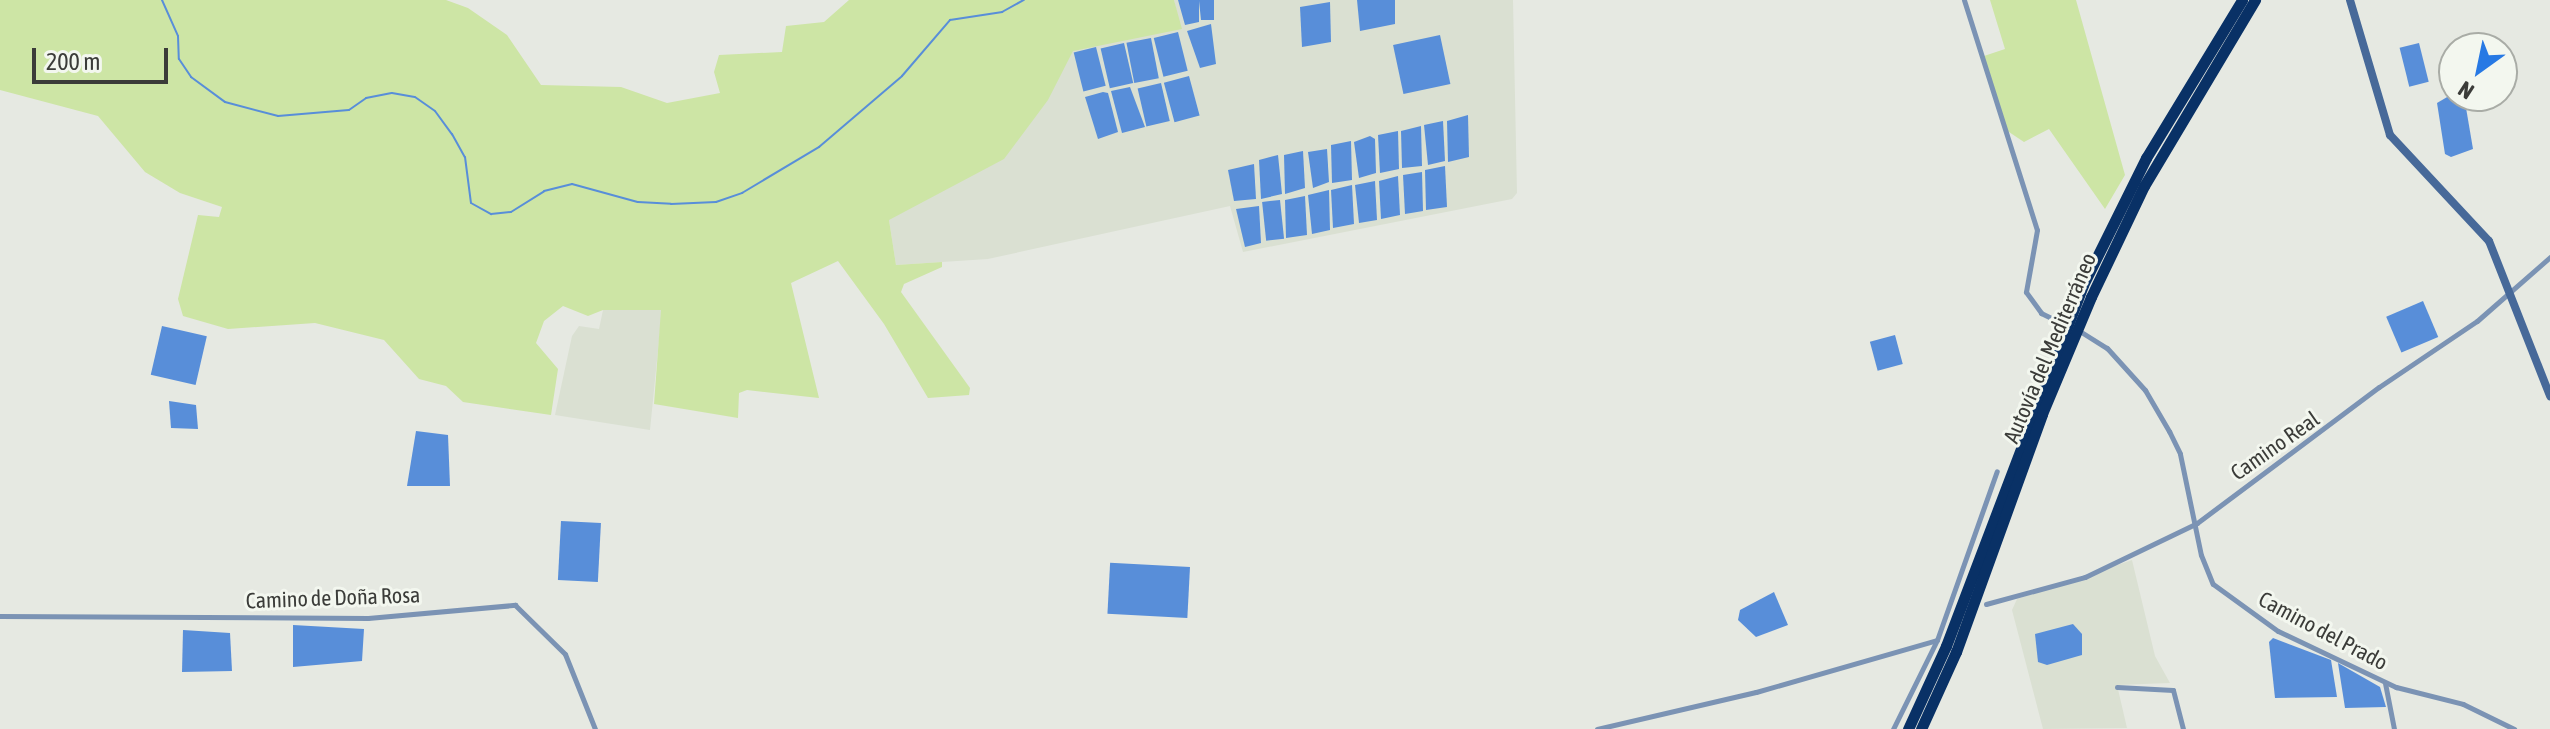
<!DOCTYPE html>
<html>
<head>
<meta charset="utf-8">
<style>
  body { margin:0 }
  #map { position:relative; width:2550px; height:729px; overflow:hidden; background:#e6e9e2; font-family:"Asap Condensed",sans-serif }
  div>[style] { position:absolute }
  .built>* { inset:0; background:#dae0d2 }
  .green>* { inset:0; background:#cde5a5 }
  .water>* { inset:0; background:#588ed9; transform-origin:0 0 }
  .stream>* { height:2px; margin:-1px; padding:0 1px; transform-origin:1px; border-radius:1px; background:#588ed9 }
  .street>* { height:5px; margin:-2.5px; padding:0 2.5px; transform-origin:2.5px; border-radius:2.5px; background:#7b93b4 }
  .secondary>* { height:8px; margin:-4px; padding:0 4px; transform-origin:4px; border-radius:4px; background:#476999 }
  .highway>* { height:11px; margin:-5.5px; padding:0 5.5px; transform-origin:5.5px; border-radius:5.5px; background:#093166 }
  span { translate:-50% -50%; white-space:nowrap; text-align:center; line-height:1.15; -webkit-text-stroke:6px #f3f7ef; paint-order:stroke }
  .street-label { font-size:22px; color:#3b3c39 }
  .north { position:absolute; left:2438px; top:32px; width:80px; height:80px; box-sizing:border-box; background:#f3f7ef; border:2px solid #a9aca6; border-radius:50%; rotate:213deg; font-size:22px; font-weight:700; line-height:32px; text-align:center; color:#3b3c39 }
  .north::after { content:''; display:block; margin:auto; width:28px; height:36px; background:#2779e4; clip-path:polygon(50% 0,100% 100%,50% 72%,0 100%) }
  .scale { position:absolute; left:32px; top:48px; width:136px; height:36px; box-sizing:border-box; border:4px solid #3b3c39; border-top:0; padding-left:10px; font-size:24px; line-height:28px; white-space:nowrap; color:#3b3c39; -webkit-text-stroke:6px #f3f7ef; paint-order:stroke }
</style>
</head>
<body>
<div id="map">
  <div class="built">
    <i style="clip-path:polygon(1174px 0,1513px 0,1517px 193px,1512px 199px,1243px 252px,1230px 206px,988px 259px,896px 265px,888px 214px,1070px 50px,1180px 27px)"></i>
    <i style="clip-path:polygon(603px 310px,662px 310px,650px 430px,555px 415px,572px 336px,579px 326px,599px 329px)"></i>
    <i style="clip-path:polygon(2132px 560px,2155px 656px,2170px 683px,2117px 685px,2127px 728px,2043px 729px,2012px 610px,2017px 599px)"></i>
  </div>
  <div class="green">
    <i style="clip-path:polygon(0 0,446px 0,468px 8px,507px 35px,541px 85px,621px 87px,667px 103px,720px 93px,714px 72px,719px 55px,782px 52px,786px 26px,824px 22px,849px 0,1174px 0,1182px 29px,1073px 51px,1048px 100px,1004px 159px,889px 220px,896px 265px,942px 262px,942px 267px,904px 284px,901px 292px,970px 388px,969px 395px,928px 398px,884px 324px,838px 261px,791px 283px,819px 398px,747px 390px,739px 393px,738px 418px,654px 404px,661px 310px,603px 310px,588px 316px,563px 306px,544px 321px,536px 343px,558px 369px,551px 415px,463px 402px,446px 386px,419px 379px,384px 340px,315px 323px,228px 329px,183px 316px,178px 299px,198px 215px,219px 217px,222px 207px,180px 193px,145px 172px,98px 116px,0 90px)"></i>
    <i style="clip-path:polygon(1990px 0,2076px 0,2125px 175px,2105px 209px,2049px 129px,2024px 142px,2006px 130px,1984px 56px,2005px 49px)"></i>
  </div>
  <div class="water">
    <i style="clip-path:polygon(1178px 0,1214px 0,1214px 20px,1201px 20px,1199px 1px,1199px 22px,1185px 25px)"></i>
    <i style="clip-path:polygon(1357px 0,1395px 0,1395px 24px,1360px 31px)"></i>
    <i style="clip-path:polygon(1330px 2px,1331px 42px,1302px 47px,1300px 7px)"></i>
    <i style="clip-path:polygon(1211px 24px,1216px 64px,1200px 68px,1187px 31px)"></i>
    <i style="left:1178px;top:32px;width:40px;height:25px;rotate:76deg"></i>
    <i style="left:1440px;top:35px;width:50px;height:48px;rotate:78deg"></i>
    <i style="left:1151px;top:38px;width:41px;height:25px;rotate:79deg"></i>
    <i style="left:1124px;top:43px;width:41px;height:24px;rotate:77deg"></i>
    <i style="left:2419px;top:43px;width:40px;height:20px;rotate:76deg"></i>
    <i style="left:1096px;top:47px;width:40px;height:23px;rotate:76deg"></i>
    <i style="left:1189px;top:76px;width:41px;height:26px;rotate:75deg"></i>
    <i style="left:1161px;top:83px;width:39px;height:24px;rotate:77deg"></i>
    <i style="clip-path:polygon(1130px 87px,1145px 127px,1122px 133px,1111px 91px)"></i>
    <i style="clip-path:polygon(1103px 92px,1108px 93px,1118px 132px,1098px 139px,1085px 97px)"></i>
    <i style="clip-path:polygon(2454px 93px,2464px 96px,2473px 149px,2451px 157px,2445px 154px,2437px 103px)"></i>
    <i style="clip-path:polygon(1468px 115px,1469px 157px,1448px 162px,1447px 121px)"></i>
    <i style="clip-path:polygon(1443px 121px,1445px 161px,1428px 165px,1424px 125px)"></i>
    <i style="clip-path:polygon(1421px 126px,1422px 166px,1402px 168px,1401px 131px)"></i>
    <i style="clip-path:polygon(1398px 131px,1399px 169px,1380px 173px,1378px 135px)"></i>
    <i style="clip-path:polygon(1370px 136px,1375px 139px,1376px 173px,1359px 178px,1354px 142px)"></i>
    <i style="clip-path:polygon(1351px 141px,1352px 180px,1332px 183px,1331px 145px)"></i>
    <i style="clip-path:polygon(1327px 149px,1329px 182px,1313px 188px,1308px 152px)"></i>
    <i style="clip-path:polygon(1303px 151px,1305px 188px,1285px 194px,1284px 155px)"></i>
    <i style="clip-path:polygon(1278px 155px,1282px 194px,1261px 199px,1259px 160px)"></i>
    <i style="clip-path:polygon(1254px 164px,1256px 199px,1234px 201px,1228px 170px)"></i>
    <i style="clip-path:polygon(1445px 166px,1447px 207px,1426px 210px,1425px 170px)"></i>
    <i style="clip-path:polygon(1422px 172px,1423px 211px,1405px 214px,1403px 175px)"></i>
    <i style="clip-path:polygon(1398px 176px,1400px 215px,1381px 219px,1379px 181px)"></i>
    <i style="clip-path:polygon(1375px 181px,1377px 220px,1359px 223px,1355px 185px)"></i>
    <i style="clip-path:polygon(1352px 185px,1354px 224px,1333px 228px,1331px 190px)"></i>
    <i style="clip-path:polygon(1329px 190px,1330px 230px,1312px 234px,1308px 195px)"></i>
    <i style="clip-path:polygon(1305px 196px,1307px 235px,1286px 238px,1285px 200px)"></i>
    <i style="left:1280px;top:200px;width:39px;height:18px;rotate:84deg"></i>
    <i style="clip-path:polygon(1259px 206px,1261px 243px,1245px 247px,1236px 209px)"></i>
    <i style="left:2423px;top:301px;width:39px;height:40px;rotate:67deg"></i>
    <i style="left:162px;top:326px;width:46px;height:50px;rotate:13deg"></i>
    <i style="left:1895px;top:335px;width:30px;height:26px;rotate:75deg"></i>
    <i style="clip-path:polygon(169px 401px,196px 405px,198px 429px,171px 428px)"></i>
    <i style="clip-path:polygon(416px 431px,448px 435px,450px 486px,407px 486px)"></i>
    <i style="left:561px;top:521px;width:40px;height:59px;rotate:3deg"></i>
    <i style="left:1190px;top:567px;width:51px;height:80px;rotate:93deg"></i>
    <i style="clip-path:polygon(1774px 592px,1788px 625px,1756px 637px,1738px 620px,1740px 610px)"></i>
    <i style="clip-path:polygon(2073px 624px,2082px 634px,2082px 655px,2047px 665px,2038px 662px,2035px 634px)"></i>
    <i style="clip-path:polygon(293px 625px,364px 629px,362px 661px,293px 667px)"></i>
    <i style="clip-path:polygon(183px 630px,230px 633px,232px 671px,182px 672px)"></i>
    <i style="clip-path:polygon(2273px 638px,2331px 660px,2337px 697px,2275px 698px,2269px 642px)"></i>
    <i style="clip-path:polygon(2338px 663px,2380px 687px,2386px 707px,2345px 708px)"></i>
  </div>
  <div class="stream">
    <i style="left:162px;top:0;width:39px;rotate:66deg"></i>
    <i style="left:178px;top:36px;width:23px;rotate:88deg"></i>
    <i style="left:179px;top:59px;width:22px;rotate:56deg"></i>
    <i style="left:191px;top:77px;width:42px;rotate:36.3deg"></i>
    <i style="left:225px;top:102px;width:55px;rotate:14.8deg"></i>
    <i style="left:278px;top:116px;width:71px;rotate:-4.8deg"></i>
    <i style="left:349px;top:110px;width:21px;rotate:-35deg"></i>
    <i style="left:366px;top:98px;width:26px;rotate:-11deg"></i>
    <i style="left:392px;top:93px;width:23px;rotate:10deg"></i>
    <i style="left:415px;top:97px;width:24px;rotate:35deg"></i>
    <i style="left:435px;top:111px;width:29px;rotate:54deg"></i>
    <i style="left:452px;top:134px;width:26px;rotate:61deg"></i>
    <i style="left:465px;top:157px;width:46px;rotate:82.6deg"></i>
    <i style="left:471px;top:203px;width:23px;rotate:29deg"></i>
    <i style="left:491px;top:214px;width:20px;rotate:-6deg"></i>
    <i style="left:511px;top:212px;width:39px;rotate:-32deg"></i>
    <i style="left:544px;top:191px;width:29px;rotate:-14deg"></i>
    <i style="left:572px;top:184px;width:68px;rotate:15.3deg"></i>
    <i style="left:638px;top:202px;width:33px;rotate:3deg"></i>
    <i style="left:671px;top:204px;width:45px;rotate:-2.5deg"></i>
    <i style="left:716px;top:202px;width:28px;rotate:-19deg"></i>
    <i style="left:742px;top:193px;width:90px;rotate:-30.9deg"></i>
    <i style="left:819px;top:147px;width:109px;rotate:-40.5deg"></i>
    <i style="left:902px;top:76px;width:74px;rotate:-49.4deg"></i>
    <i style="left:950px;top:20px;width:53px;rotate:-8.7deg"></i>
    <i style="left:1002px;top:12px;width:25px;rotate:-29deg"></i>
  </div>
  <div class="street">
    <i style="left:1964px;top:0;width:241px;rotate:72.4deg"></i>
    <i style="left:2037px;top:230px;width:63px;rotate:100.1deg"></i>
    <i style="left:2026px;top:292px;width:26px;rotate:54deg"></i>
    <i style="left:2041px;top:313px;width:30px;rotate:26deg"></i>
    <i style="left:2078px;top:330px;width:34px;rotate:32deg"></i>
    <i style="left:2107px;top:348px;width:57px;rotate:47.9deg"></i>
    <i style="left:2145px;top:390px;width:48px;rotate:59.7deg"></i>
    <i style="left:2169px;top:431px;width:25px;rotate:64deg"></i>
    <i style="left:2180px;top:454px;width:103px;rotate:78.3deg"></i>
    <i style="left:2201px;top:555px;width:31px;rotate:68deg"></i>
    <i style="left:2213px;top:584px;width:80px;rotate:35.9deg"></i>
    <i style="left:2278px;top:631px;width:131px;rotate:25.4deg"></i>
    <i style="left:2396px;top:687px;width:69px;rotate:14.2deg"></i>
    <i style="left:2463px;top:704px;width:57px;rotate:26.1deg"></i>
    <i style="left:1986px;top:604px;width:103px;rotate:-15.3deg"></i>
    <i style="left:2085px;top:577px;width:124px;rotate:-25.7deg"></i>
    <i style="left:2197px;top:523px;width:227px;rotate:-36.8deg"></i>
    <i style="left:2379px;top:387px;width:118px;rotate:-34deg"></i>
    <i style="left:2477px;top:321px;width:97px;rotate:-41.2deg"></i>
    <i style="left:0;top:616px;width:368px;rotate:0.3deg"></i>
    <i style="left:368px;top:618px;width:148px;rotate:-5.1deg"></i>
    <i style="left:515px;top:605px;width:70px;rotate:44.4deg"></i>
    <i style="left:565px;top:654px;width:81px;rotate:68.2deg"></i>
    <i style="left:2385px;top:683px;width:47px;rotate:78.9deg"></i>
    <i style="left:2117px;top:687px;width:56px;rotate:3.1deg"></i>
    <i style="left:2173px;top:690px;width:40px;rotate:75.6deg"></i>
    <i style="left:1597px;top:729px;width:163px;rotate:-13.1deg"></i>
    <i style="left:1756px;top:692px;width:188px;rotate:-16deg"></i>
    <i style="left:1893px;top:729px;width:99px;rotate:-63.7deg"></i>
    <i style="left:1937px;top:640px;width:179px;rotate:-70.5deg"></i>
  </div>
  <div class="secondary">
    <i style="left:2350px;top:0;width:141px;rotate:73.5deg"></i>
    <i style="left:2390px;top:135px;width:145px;rotate:47deg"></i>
    <i style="left:2489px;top:241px;width:167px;rotate:68.5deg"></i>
  </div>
  <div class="highway">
    <i style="left:1908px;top:729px;width:91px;rotate:-65.4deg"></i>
    <i style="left:1946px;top:646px;width:386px;rotate:-69.2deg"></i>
    <i style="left:2083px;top:285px;width:142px;rotate:-63.6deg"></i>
    <i style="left:2146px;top:158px;width:185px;rotate:-58.7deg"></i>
    <i style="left:1921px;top:729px;width:85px;rotate:-65.6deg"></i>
    <i style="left:1956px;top:652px;width:253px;rotate:-70.1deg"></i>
    <i style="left:2042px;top:414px;width:127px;rotate:-67.3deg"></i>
    <i style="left:2091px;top:297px;width:123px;rotate:-64.5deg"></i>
    <i style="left:2144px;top:186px;width:217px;rotate:-59.2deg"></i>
  </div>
  <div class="street-label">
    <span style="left:2050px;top:348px;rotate:-67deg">Autovía del Mediterráneo</span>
    <span style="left:2275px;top:446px;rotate:-35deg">Camino Real</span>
    <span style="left:333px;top:598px;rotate:-2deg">Camino de Doña Rosa</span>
    <span style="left:2323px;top:631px;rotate:28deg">Camino del Prado</span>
  </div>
  <div class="north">N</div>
  <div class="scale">200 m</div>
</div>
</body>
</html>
